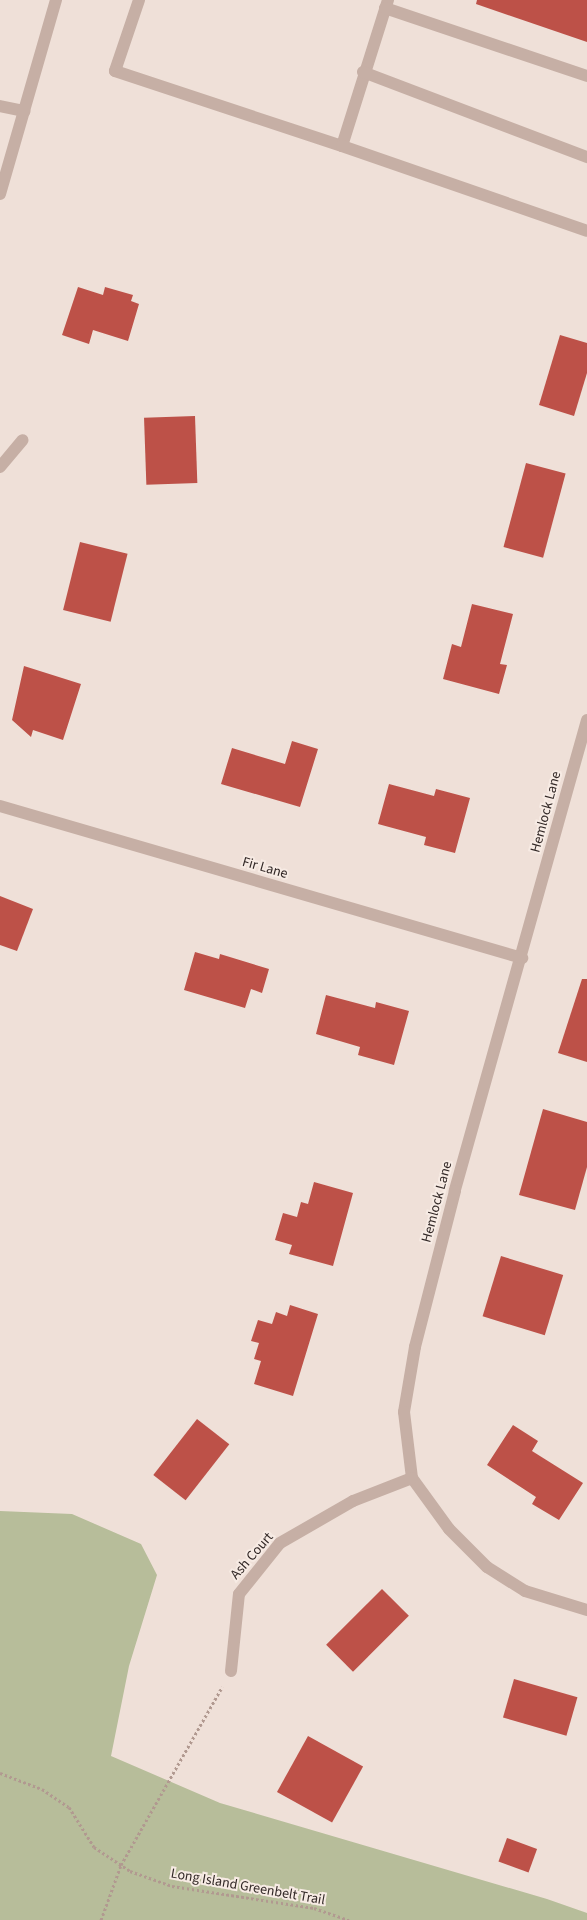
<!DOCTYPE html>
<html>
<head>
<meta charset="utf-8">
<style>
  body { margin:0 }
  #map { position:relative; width:587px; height:1920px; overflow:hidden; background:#efe0d8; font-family:"Source Sans 3",sans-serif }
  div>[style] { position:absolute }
  .green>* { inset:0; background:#b7bd9a }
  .building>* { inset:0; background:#bd5148; transform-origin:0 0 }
  .path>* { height:3px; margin-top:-1.5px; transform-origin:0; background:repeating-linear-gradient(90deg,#b19990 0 2.5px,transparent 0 5px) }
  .lane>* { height:12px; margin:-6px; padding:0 6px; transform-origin:6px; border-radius:6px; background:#c6afa5 }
  .street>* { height:12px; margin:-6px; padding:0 6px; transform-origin:6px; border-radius:6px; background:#c6afa5 }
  span { translate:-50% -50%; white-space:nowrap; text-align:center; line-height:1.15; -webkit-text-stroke:4px #f7ebe4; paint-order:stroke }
  .street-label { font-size:14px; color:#322826 }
</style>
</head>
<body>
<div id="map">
  <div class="green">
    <i style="clip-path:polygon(0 1511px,72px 1514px,141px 1544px,157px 1575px,129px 1666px,111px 1756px,220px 1803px,547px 1899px,587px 1913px,587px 1920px,0 1920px)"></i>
  </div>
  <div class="building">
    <i style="clip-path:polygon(477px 0,587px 0,587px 42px,476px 4px)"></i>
    <i style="clip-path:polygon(78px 287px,103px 295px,105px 287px,133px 295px,131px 301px,139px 304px,128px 341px,93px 330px,89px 344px,62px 335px)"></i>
    <i style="clip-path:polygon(560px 335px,587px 343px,587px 373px,574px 416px,539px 405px)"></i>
    <i style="left:195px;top:416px;width:67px;height:51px;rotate:88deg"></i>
    <i style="left:526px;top:463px;width:41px;height:87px;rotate:15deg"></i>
    <i style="left:80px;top:542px;width:49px;height:70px;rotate:14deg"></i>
    <i style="clip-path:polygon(472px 604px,513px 614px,500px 664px,507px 665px,499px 694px,443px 679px,452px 644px,461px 647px)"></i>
    <i style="clip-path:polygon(24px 666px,81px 684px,63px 740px,33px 730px,31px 737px,12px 720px)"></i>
    <i style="clip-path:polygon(292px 741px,318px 749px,300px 807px,221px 784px,232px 748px,285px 764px)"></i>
    <i style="clip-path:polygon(389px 784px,434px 796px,436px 789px,470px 798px,455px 853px,424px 845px,426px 837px,378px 824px)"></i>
    <i style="clip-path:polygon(0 896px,33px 909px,17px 951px,0 945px)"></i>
    <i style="clip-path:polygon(195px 952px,219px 959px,220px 954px,269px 969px,262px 993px,251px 989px,245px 1008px,184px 990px)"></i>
    <i style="clip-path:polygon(582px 979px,587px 979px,587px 1062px,558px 1053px)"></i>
    <i style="clip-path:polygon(326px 995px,375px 1008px,376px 1002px,409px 1011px,394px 1065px,358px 1055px,360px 1047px,316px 1034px)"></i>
    <i style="clip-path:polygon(543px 1109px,587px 1122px,587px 1167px,575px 1210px,519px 1195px)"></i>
    <i style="clip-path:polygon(314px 1182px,353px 1193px,333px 1266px,289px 1254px,292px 1245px,275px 1240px,283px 1213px,297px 1217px,301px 1202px,308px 1204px)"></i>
    <i style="left:501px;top:1256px;width:65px;height:63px;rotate:17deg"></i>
    <i style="clip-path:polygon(290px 1305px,318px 1314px,293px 1396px,254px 1384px,261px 1361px,254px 1359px,259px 1343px,251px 1341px,258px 1320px,272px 1324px,276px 1312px,287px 1316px)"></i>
    <i style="left:197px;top:1419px;width:41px;height:71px;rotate:38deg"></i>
    <i style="clip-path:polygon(513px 1425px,538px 1441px,532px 1451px,583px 1483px,559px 1520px,532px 1504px,536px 1497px,487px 1465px)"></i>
    <i style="left:382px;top:1589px;width:38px;height:79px;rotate:45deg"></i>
    <i style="left:514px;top:1679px;width:66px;height:40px;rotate:16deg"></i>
    <i style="left:308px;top:1736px;width:63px;height:64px;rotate:29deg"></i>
    <i style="left:507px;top:1838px;width:32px;height:25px;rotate:20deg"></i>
  </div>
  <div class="path">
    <i style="left:0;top:1773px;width:45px;rotate:20.9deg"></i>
    <i style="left:42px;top:1789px;width:32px;rotate:34deg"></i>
    <i style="left:69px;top:1807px;width:47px;rotate:58deg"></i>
    <i style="left:94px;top:1847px;width:43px;rotate:33.7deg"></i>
    <i style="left:130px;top:1871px;width:45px;rotate:19.7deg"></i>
    <i style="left:172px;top:1886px;width:144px;rotate:8.8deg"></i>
    <i style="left:314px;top:1908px;width:37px;rotate:19deg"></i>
    <i style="left:101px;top:1920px;width:59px;rotate:-70deg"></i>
    <i style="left:121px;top:1865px;width:205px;rotate:-60.4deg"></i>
  </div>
  <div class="lane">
    <i style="left:139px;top:0;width:75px;rotate:108.7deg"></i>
    <i style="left:115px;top:71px;width:239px;rotate:18.3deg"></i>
    <i style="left:388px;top:0;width:153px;rotate:107.5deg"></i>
    <i style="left:342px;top:146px;width:259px;rotate:19.1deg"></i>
    <i style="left:385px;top:8px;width:213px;rotate:18.6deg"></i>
    <i style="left:363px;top:72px;width:240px;rotate:20.8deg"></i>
    <i style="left:0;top:106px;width:25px;rotate:12deg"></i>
    <i style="left:0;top:194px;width:202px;rotate:-73.9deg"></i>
  </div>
  <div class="street">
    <i style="left:0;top:467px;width:35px;rotate:-50deg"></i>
    <i style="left:587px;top:720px;width:489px;rotate:105.7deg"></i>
    <i style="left:455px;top:1191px;width:161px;rotate:104.4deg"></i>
    <i style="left:415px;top:1347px;width:66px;rotate:99.6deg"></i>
    <i style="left:404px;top:1412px;width:66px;rotate:83.1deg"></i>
    <i style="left:412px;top:1478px;width:63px;rotate:54deg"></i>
    <i style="left:449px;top:1529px;width:54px;rotate:45deg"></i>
    <i style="left:487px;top:1567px;width:45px;rotate:32.3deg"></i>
    <i style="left:525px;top:1591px;width:65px;rotate:17deg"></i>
    <i style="left:0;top:806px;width:544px;rotate:16.23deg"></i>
    <i style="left:231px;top:1671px;width:77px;rotate:-84.1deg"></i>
    <i style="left:239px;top:1594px;width:65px;rotate:-51.2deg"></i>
    <i style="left:280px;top:1543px;width:84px;rotate:-29.9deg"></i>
    <i style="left:353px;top:1501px;width:63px;rotate:-21.3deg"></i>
  </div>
  <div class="street-label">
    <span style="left:546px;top:812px;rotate:-75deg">Hemlock Lane</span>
    <span style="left:265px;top:868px;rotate:16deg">Fir Lane</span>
    <span style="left:437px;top:1202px;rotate:-75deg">Hemlock Lane</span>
    <span style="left:252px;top:1556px;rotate:-49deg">Ash Court</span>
    <span style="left:248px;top:1887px;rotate:10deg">Long Island Greenbelt Trail</span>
  </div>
</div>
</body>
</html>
